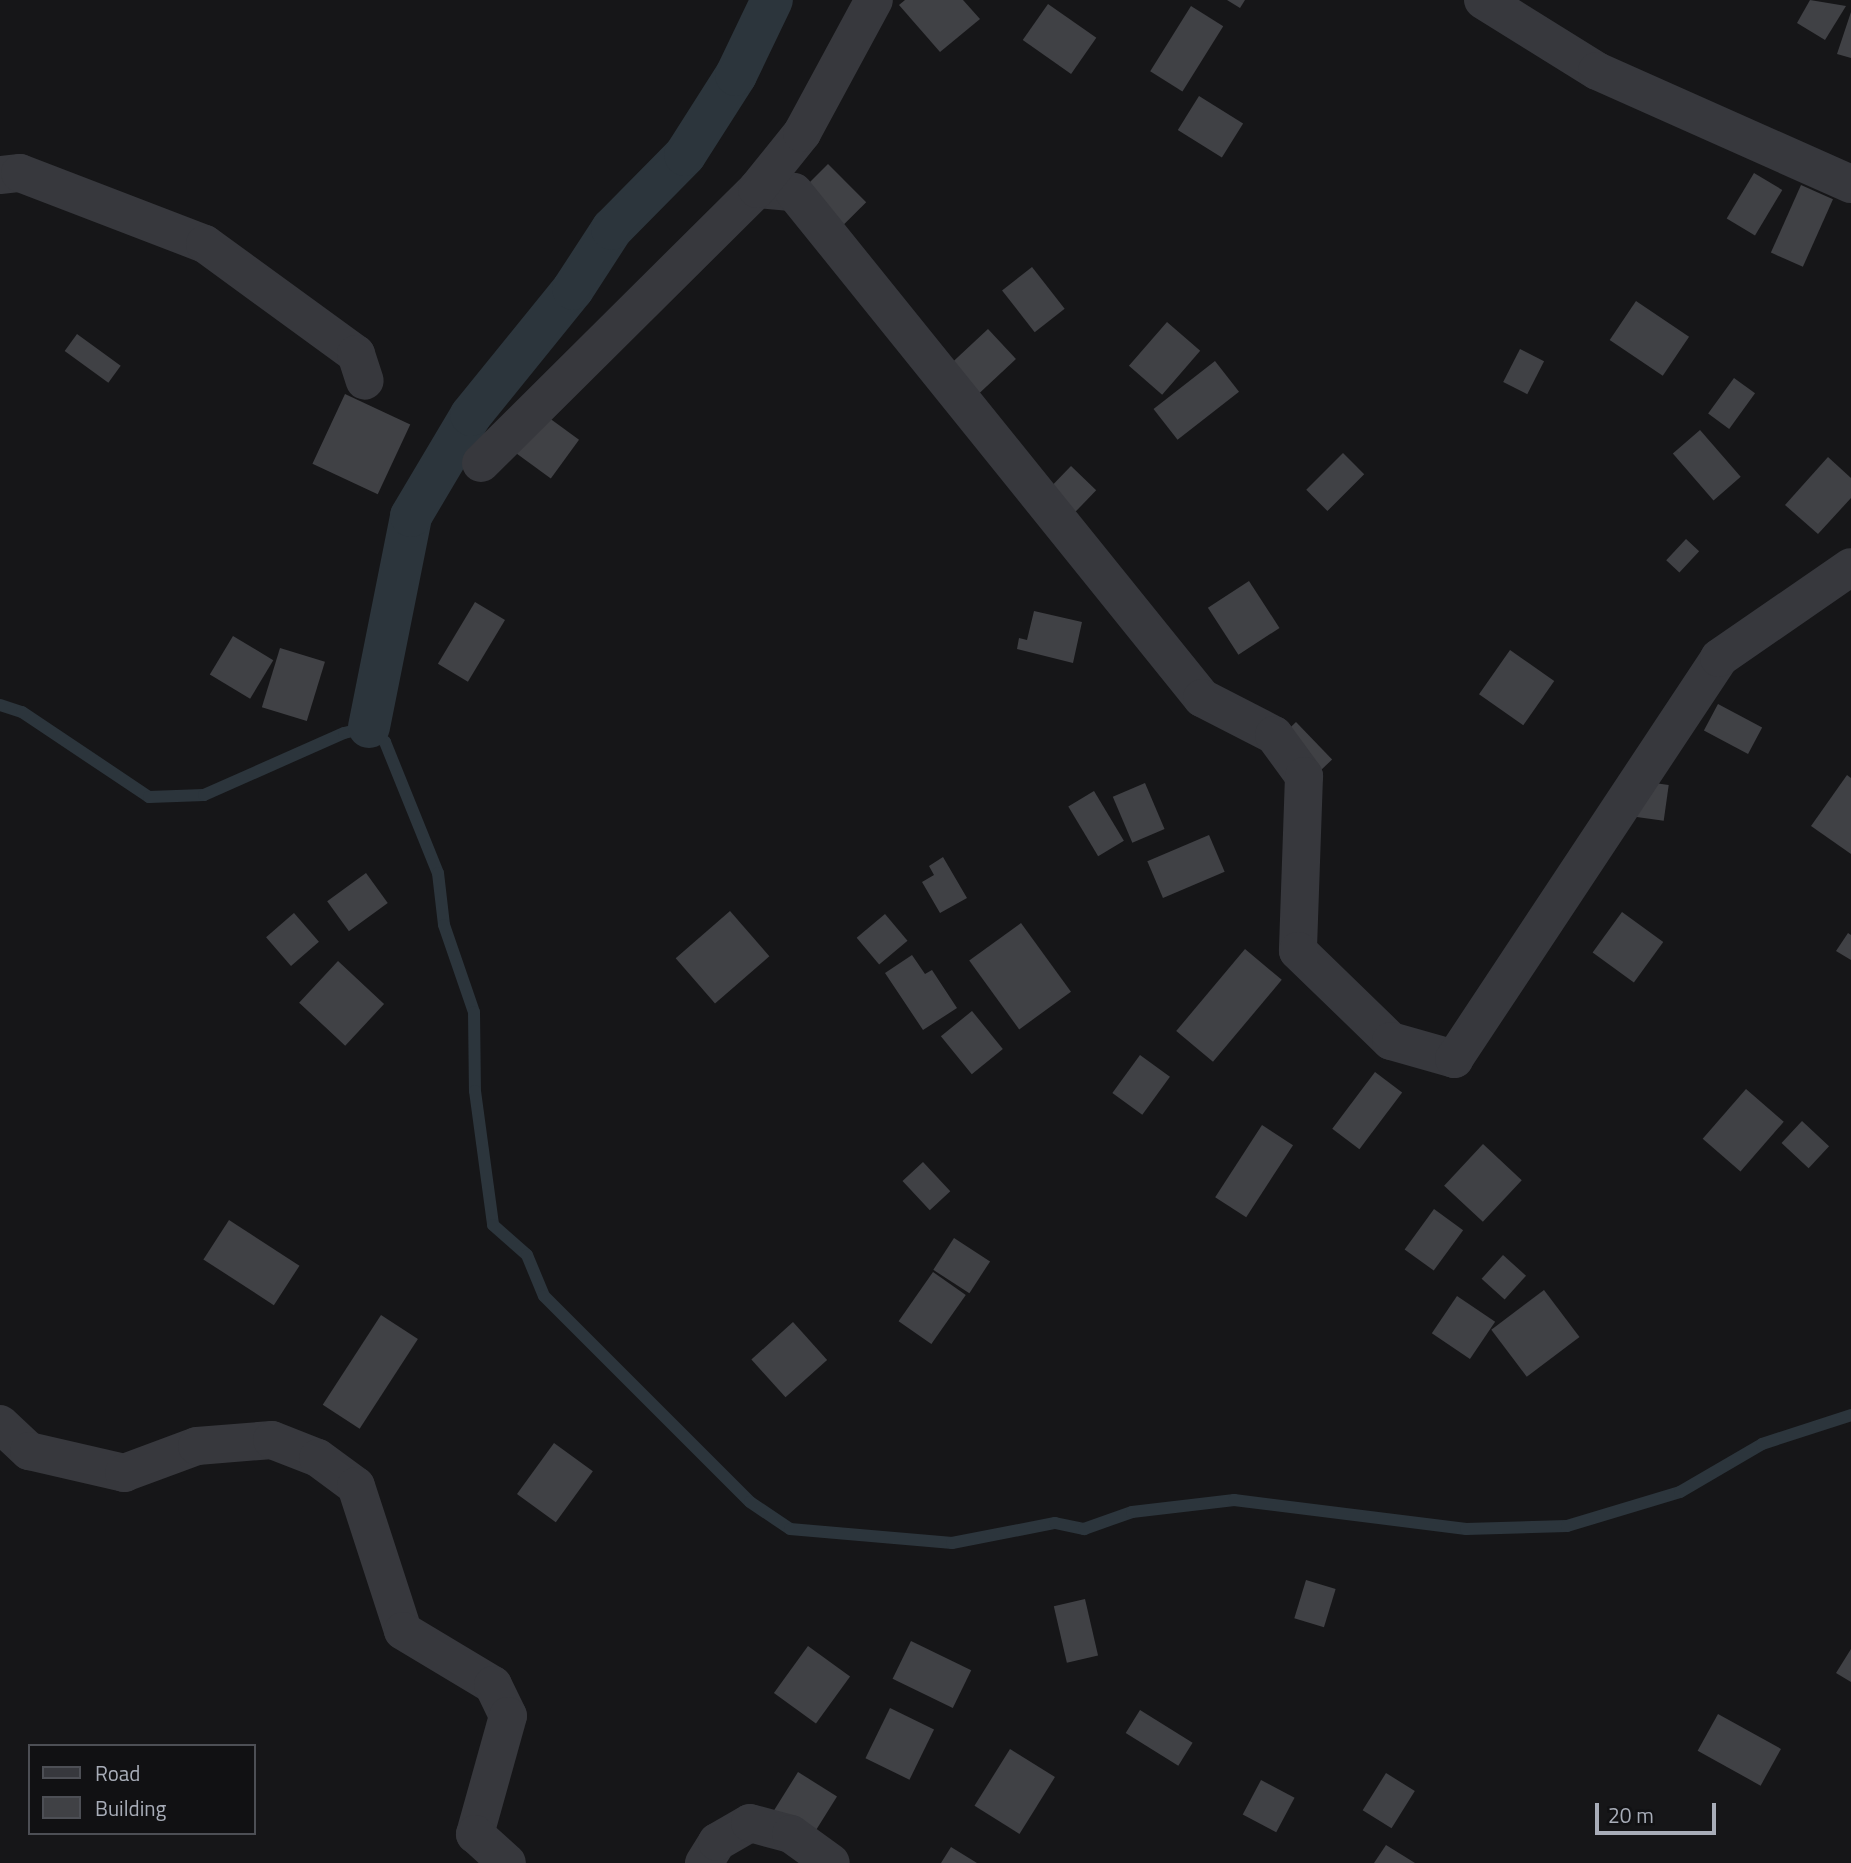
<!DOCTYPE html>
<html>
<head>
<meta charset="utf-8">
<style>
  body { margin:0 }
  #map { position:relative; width:1851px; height:1863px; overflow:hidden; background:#161618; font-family:"Titillium Web",sans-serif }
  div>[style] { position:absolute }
  .stream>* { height:12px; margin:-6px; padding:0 6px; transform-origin:6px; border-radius:6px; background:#2c353c }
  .canal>* { height:42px; margin:-21px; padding:0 21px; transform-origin:21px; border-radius:21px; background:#2c353c }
  .building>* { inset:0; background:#404145; transform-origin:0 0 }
  .minor>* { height:38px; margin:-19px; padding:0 19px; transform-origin:19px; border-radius:19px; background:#37383d }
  span { translate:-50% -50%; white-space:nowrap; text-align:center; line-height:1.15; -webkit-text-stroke:5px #111113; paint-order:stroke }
  .legend { position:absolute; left:28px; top:1744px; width:228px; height:91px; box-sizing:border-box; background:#111113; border:2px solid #4d4f55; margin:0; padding:9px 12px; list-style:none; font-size:21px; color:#a8adb8 }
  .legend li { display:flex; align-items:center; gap:14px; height:35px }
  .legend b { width:35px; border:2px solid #4d4f55 }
  .scale { position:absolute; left:1595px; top:1803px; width:121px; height:32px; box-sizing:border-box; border:4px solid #a8adb8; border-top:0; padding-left:9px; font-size:21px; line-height:24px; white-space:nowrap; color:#a8adb8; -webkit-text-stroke:5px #111113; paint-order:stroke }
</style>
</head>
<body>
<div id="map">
  <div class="stream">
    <i style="left:0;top:705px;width:23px;rotate:18deg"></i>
    <i style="left:22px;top:712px;width:153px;rotate:33.8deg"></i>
    <i style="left:149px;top:797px;width:55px;rotate:-2.1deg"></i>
    <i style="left:204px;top:795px;width:153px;rotate:-23.9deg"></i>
    <i style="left:344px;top:733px;width:26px;rotate:-13deg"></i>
    <i style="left:369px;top:727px;width:22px;rotate:43deg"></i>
    <i style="left:385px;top:742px;width:141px;rotate:68deg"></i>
    <i style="left:438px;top:873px;width:52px;rotate:83.4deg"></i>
    <i style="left:444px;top:925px;width:92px;rotate:71deg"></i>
    <i style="left:474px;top:1012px;width:79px;rotate:89.3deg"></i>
    <i style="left:475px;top:1091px;width:135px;rotate:82.3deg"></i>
    <i style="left:493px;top:1225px;width:45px;rotate:41.4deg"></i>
    <i style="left:527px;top:1255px;width:44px;rotate:67.5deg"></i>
    <i style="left:544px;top:1296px;width:291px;rotate:45deg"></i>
    <i style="left:750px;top:1502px;width:48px;rotate:34deg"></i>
    <i style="left:790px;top:1529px;width:163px;rotate:4.9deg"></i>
    <i style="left:952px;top:1543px;width:105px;rotate:-11deg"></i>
    <i style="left:1055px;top:1523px;width:30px;rotate:12deg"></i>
    <i style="left:1084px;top:1529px;width:51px;rotate:-19.5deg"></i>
    <i style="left:1132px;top:1512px;width:103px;rotate:-6.7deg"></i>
    <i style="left:1234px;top:1500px;width:234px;rotate:7.1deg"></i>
    <i style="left:1466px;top:1529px;width:101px;rotate:-1.7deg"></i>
    <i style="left:1567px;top:1526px;width:118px;rotate:-16.7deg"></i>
    <i style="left:1680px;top:1492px;width:95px;rotate:-30.3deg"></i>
    <i style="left:1762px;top:1444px;width:94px;rotate:-18deg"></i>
  </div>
  <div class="canal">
    <i style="left:369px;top:727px;width:215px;rotate:-78.7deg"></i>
    <i style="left:411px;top:516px;width:117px;rotate:-59.3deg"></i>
    <i style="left:471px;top:415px;width:162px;rotate:-51deg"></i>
    <i style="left:573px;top:289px;width:72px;rotate:-57deg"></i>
    <i style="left:612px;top:229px;width:104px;rotate:-45.4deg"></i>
    <i style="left:685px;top:155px;width:95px;rotate:-57.5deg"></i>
    <i style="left:736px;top:75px;width:83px;rotate:-64.4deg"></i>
  </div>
  <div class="building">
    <i style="clip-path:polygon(905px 0,963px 0,980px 19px,940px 52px,899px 5px)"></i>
    <i style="clip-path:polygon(1227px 0,1245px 0,1240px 8px)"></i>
    <i style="clip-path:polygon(1810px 0,1846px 6px,1825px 40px,1797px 23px)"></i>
    <i style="left:1048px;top:4px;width:59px;height:44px;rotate:35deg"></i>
    <i style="left:1191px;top:6px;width:38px;height:77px;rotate:32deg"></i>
    <i style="clip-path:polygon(1851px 12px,1851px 58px,1837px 54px)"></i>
    <i style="left:1199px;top:96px;width:52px;height:40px;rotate:32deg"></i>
    <i style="left:828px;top:164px;width:54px;height:54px;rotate:45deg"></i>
    <i style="left:1754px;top:173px;width:33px;height:53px;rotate:31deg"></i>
    <i style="left:1801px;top:185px;width:35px;height:74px;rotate:24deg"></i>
    <i style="left:1032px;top:267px;width:53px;height:38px;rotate:52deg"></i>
    <i style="left:1636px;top:301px;width:64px;height:47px;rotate:34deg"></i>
    <i style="left:1167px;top:322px;width:44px;height:58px;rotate:41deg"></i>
    <i style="left:988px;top:329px;width:41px;height:78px;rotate:47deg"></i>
    <i style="left:77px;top:334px;width:54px;height:21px;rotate:36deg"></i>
    <i style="left:1520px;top:349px;width:27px;height:37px;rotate:27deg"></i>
    <i style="left:1215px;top:361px;width:39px;height:78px;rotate:52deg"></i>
    <i style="left:1734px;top:378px;width:26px;height:44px;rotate:36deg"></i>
    <i style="left:345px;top:394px;width:72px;height:77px;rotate:25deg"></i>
    <i style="left:541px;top:412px;width:47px;height:48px;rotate:36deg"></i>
    <i style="left:1700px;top:430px;width:62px;height:36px;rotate:49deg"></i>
    <i style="left:1343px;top:453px;width:30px;height:52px;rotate:45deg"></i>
    <i style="clip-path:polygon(1828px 457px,1851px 478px,1851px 498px,1818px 534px,1785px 505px)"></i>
    <i style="left:1071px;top:466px;width:35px;height:32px;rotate:44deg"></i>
    <i style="left:1686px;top:539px;width:18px;height:29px;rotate:43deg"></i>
    <i style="left:1249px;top:581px;width:56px;height:49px;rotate:57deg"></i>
    <i style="left:475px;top:602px;width:35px;height:72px;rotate:31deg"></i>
    <i style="clip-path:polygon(1034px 611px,1082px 622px,1073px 663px,1017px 649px,1019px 638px,1027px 640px)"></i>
    <i style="left:233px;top:636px;width:47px;height:45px;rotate:31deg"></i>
    <i style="left:280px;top:648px;width:47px;height:62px;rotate:17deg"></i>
    <i style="left:1510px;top:650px;width:54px;height:54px;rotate:35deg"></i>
    <i style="left:1718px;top:704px;width:50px;height:30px;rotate:28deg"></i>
    <i style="left:1296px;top:722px;width:52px;height:37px;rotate:46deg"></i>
    <i style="clip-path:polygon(1847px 775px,1851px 778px,1851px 854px,1811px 826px)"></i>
    <i style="left:1640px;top:781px;width:29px;height:36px;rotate:8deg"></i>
    <i style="left:1145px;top:783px;width:50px;height:35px;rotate:67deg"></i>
    <i style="left:1094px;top:791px;width:58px;height:30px;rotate:59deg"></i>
    <i style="left:1209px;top:835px;width:40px;height:67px;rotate:67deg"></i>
    <i style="clip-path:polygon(943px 857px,967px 898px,940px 913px,922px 882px,934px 875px,929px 866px)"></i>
    <i style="left:366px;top:873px;width:37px;height:48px;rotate:54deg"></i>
    <i style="left:730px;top:911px;width:60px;height:72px;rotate:49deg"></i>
    <i style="left:1622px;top:912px;width:51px;height:50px;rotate:36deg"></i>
    <i style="left:294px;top:913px;width:38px;height:37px;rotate:49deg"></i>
    <i style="left:885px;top:914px;width:35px;height:37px;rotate:50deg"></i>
    <i style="left:1021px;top:923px;width:85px;height:64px;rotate:54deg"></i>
    <i style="clip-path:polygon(1848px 933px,1851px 935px,1851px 960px,1836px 951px)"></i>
    <i style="left:1245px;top:949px;width:48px;height:107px;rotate:40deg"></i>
    <i style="clip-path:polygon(912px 955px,925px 974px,932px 970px,957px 1008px,923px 1030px,885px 973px)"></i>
    <i style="left:338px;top:961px;width:63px;height:57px;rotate:43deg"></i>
    <i style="left:972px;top:1011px;width:49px;height:40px;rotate:51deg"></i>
    <i style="left:1140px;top:1055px;width:37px;height:47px;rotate:36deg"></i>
    <i style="left:1375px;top:1072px;width:34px;height:71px;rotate:37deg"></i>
    <i style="left:1746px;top:1089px;width:50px;height:66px;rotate:41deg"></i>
    <i style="left:1802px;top:1121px;width:37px;height:30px;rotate:43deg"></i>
    <i style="left:1262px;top:1125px;width:37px;height:86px;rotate:33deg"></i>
    <i style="left:1483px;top:1144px;width:53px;height:57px;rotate:43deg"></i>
    <i style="left:923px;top:1162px;width:40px;height:28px;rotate:47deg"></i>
    <i style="left:1434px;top:1209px;width:36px;height:50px;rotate:36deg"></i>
    <i style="left:229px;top:1220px;width:84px;height:47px;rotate:33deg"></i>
    <i style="left:954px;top:1238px;width:43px;height:38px;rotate:33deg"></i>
    <i style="left:1503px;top:1255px;width:31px;height:32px;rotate:42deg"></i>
    <i style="left:933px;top:1272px;width:40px;height:60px;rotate:35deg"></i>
    <i style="left:1544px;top:1290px;width:59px;height:66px;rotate:53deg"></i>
    <i style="left:1457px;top:1296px;width:46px;height:45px;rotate:34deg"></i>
    <i style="left:381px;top:1315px;width:44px;height:107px;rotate:33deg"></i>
    <i style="left:793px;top:1322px;width:51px;height:56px;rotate:48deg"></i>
    <i style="left:554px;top:1443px;width:48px;height:63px;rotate:36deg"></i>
    <i style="left:1306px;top:1580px;width:31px;height:40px;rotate:17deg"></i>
    <i style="left:1085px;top:1599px;width:58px;height:32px;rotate:77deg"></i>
    <i style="left:911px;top:1641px;width:67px;height:42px;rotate:26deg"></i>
    <i style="left:808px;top:1646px;width:52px;height:58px;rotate:36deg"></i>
    <i style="clip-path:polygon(1851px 1649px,1851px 1682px,1836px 1673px)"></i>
    <i style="left:890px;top:1708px;width:49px;height:56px;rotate:26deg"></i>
    <i style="left:1140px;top:1710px;width:62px;height:27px;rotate:32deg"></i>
    <i style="left:1718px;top:1714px;width:72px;height:42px;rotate:29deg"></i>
    <i style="left:1010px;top:1749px;width:53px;height:67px;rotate:32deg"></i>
    <i style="left:798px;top:1772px;width:46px;height:51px;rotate:32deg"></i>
    <i style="left:1386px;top:1773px;width:34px;height:44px;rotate:32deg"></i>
    <i style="left:1261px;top:1780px;width:38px;height:39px;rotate:28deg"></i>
    <i style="clip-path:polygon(1386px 1845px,1415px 1863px,1374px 1863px)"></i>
    <i style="clip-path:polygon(951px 1847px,977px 1863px,941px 1863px)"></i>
  </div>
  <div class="minor">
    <i style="left:1483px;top:0;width:134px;rotate:31.9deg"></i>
    <i style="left:1597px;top:71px;width:278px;rotate:24deg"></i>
    <i style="left:0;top:175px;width:20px;rotate:-6deg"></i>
    <i style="left:20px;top:173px;width:198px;rotate:21deg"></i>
    <i style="left:205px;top:244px;width:187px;rotate:36.1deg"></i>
    <i style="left:356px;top:354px;width:28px;rotate:72deg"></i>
    <i style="left:757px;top:189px;width:37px;rotate:5deg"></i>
    <i style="left:794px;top:192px;width:650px;rotate:51.12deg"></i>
    <i style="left:1202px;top:698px;width:81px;rotate:27.2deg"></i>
    <i style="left:1274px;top:735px;width:51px;rotate:53.8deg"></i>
    <i style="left:1304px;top:776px;width:175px;rotate:92deg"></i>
    <i style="left:1298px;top:951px;width:129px;rotate:44.1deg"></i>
    <i style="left:1391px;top:1041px;width:66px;rotate:15.9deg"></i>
    <i style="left:1454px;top:1059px;width:481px;rotate:-56.5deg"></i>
    <i style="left:1719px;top:658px;width:160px;rotate:-34.6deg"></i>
    <i style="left:481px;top:463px;width:389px;rotate:-44.8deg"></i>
    <i style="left:757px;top:189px;width:72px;rotate:-51.2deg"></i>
    <i style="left:802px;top:133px;width:151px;rotate:-61.6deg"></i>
    <i style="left:0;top:1424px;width:40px;rotate:43deg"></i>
    <i style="left:29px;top:1451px;width:98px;rotate:13deg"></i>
    <i style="left:124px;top:1473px;width:78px;rotate:-20.3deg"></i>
    <i style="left:197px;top:1446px;width:75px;rotate:-4.6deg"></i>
    <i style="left:272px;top:1440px;width:49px;rotate:21.4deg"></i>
    <i style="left:318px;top:1458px;width:47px;rotate:36.4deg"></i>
    <i style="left:356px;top:1486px;width:152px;rotate:72deg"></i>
    <i style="left:403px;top:1631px;width:105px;rotate:31deg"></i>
    <i style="left:493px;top:1685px;width:34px;rotate:64deg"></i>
    <i style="left:508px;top:1716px;width:123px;rotate:105.6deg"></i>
    <i style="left:475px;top:1834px;width:43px;rotate:42.2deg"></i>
    <i style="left:704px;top:1863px;width:25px;rotate:-58deg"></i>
    <i style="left:717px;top:1842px;width:38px;rotate:-30deg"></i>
    <i style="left:750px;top:1823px;width:42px;rotate:15deg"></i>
    <i style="left:791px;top:1834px;width:49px;rotate:35.9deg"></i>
  </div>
  <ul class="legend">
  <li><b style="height:9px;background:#37383d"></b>Road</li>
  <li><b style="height:19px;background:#404145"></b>Building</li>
  </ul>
  <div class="scale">20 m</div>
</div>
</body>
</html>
